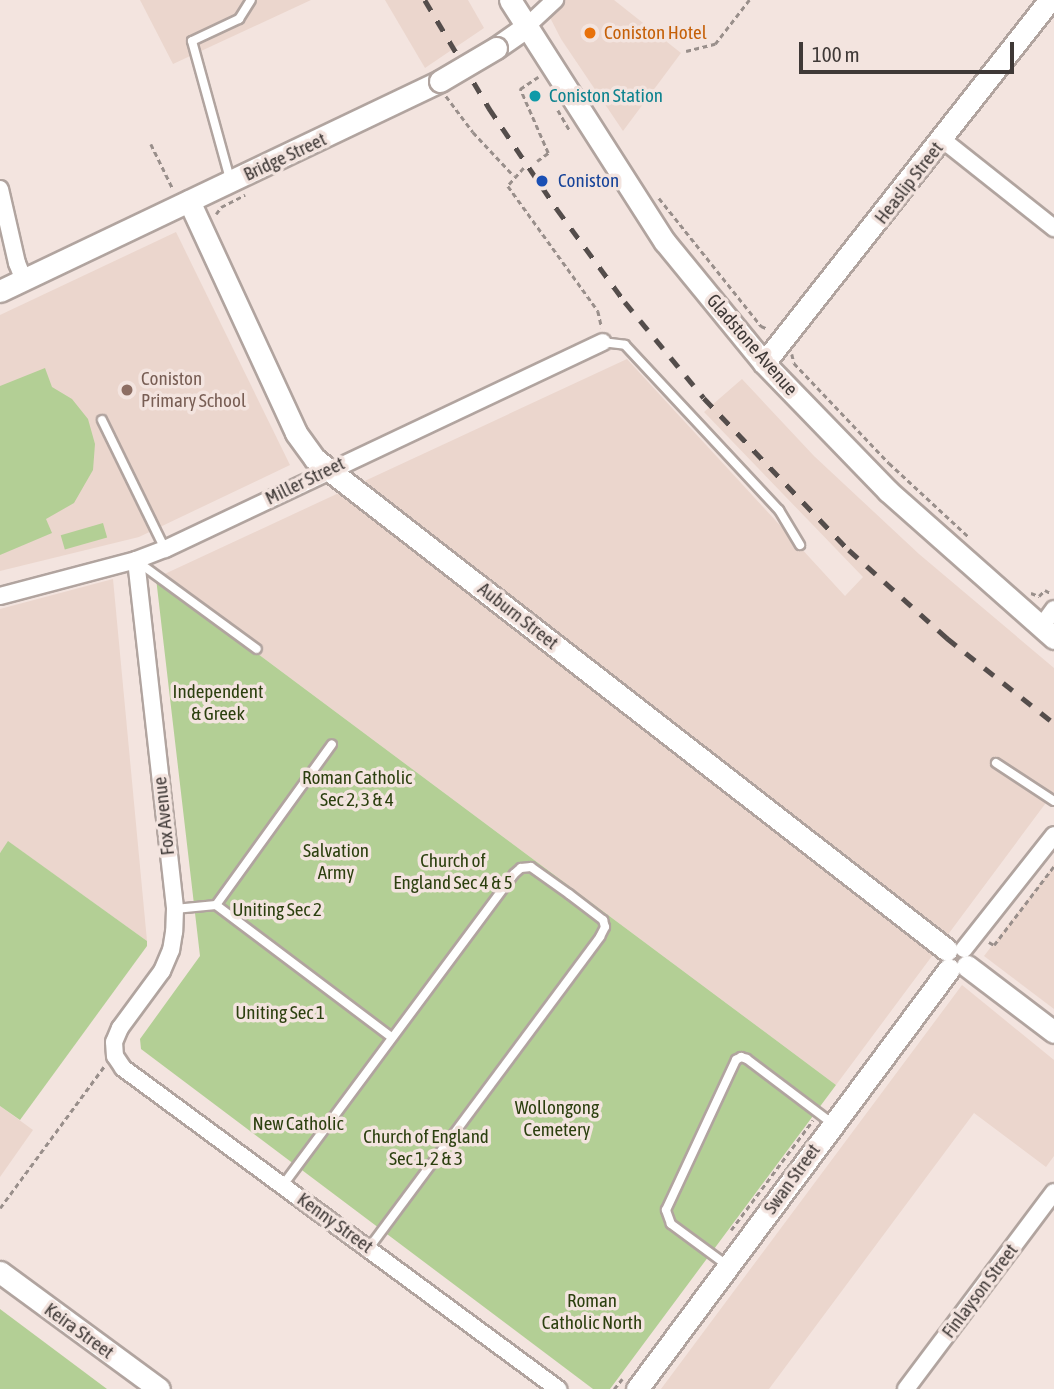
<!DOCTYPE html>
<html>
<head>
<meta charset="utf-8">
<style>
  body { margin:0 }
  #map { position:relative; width:1054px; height:1389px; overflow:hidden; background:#f3e4df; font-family:"Asap Condensed",sans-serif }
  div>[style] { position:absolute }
  .built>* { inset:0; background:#ebd6cd }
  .green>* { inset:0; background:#b3cf95; transform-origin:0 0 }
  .path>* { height:2.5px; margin-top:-1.25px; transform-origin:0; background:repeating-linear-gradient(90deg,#998f8b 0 5px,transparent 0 8.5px) }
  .roads { filter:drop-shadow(2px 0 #b1a49f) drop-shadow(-2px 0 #b1a49f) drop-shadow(0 2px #b1a49f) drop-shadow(0 -2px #b1a49f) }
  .lane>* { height:8px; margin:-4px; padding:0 4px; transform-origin:4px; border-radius:4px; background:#fff }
  .street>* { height:16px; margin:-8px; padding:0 8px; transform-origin:8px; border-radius:8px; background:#fff }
  .secondary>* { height:21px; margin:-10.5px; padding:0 10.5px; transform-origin:10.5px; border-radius:10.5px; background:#fff }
  .rail>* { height:4.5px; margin-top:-2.25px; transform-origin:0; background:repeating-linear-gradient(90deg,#544d4b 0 12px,transparent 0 24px) }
  .bridges { filter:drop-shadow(2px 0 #b1a49f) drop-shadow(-2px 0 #b1a49f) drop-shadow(0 2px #b1a49f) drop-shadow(0 -2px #b1a49f) }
  .secondary-bridge>* { height:21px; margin:-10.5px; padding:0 10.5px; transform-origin:10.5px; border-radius:10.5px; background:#fff }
  .dots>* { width:19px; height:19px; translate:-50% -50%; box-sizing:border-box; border:4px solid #f3e4df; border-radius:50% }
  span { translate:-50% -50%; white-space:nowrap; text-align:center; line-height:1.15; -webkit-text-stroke:7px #f3e4df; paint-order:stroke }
  .food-label { font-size:19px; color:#c56008 }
  .left { translate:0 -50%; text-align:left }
  .culture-label { font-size:19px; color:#0d838f }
  .street-label { font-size:19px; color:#3f3937 }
  .transit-label { font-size:19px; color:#164399 }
  .education-label { font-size:19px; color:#785e54 }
  .park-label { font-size:19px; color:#2c400f }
  .scale { position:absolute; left:799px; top:42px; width:215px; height:32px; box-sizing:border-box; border:4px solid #3f3937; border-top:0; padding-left:9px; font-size:21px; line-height:24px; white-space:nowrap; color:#3f3937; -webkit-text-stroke:5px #f3e4df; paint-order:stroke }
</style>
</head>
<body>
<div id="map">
  <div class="built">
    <i style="clip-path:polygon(140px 0,311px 0,173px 64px)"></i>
    <i style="clip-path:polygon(385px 0,468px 0,484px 28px,425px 68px)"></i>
    <i style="clip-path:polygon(541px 0,614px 0,681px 53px,623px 131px,561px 39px)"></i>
    <i style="clip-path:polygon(176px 232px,290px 465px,139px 537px,0 571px,0 315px)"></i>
    <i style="clip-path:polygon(627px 359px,845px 596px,863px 577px,704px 412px,742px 379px,814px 456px,919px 554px,1054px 668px,1054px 792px,836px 1085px,156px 578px)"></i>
    <i style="clip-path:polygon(113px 579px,147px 941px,9px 842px,0 853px,0 609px)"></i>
    <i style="clip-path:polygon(1054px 865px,1054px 1009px,984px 956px)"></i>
    <i style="clip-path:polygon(962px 985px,1054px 1060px,1054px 1156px,1046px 1167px,974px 1113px,769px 1389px,661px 1389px)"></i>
    <i style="clip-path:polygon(0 1106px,33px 1130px,0 1177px)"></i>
  </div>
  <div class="green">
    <i style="clip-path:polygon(45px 368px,52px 387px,72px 399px,88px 419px,95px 444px,93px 470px,74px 503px,46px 519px,52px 533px,0 555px,0 386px)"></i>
    <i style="left:103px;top:523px;width:15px;height:44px;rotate:74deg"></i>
    <i style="clip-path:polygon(156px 578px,836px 1085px,610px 1389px,593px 1389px,141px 1049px,140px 1039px,200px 956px)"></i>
    <i style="clip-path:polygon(8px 841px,147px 941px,147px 946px,20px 1120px,0 1106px,0 853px)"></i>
    <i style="clip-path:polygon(0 1309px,107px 1389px,0 1389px)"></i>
  </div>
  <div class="path">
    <i style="left:686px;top:51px;width:30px;rotate:-14deg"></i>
    <i style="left:715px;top:44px;width:56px;rotate:-52.3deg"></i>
    <i style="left:446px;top:96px;width:45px;rotate:53.1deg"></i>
    <i style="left:473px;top:132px;width:60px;rotate:47deg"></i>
    <i style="left:558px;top:110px;width:24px;rotate:60deg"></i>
    <i style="left:151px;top:144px;width:50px;rotate:63.9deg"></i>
    <i style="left:537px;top:161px;width:14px;rotate:-36deg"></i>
    <i style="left:548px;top:153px;width:70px;rotate:-113.6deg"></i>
    <i style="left:520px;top:89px;width:22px;rotate:-34deg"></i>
    <i style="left:524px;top:168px;width:24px;rotate:132deg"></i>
    <i style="left:508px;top:186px;width:154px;rotate:54.2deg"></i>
    <i style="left:598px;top:311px;width:17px;rotate:77deg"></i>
    <i style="left:659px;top:198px;width:164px;rotate:51.4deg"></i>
    <i style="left:761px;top:326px;width:8px;rotate:23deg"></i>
    <i style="left:216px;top:214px;width:9px;rotate:-54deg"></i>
    <i style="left:221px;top:207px;width:27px;rotate:-27deg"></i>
    <i style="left:792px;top:354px;width:9px;rotate:77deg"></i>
    <i style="left:794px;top:363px;width:138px;rotate:46.5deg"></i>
    <i style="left:889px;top:463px;width:109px;rotate:42.8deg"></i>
    <i style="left:1031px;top:593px;width:9px;rotate:21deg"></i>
    <i style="left:1039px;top:596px;width:8px;rotate:-45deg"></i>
    <i style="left:1045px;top:590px;width:8px;rotate:30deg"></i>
    <i style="left:989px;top:942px;width:6px;rotate:31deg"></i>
    <i style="left:994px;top:945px;width:99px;rotate:-52.8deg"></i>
    <i style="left:0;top:1208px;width:177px;rotate:-53.7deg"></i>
    <i style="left:731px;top:1230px;width:137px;rotate:-53.3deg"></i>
    <i style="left:614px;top:1389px;width:13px;rotate:-51deg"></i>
  </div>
  <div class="roads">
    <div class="lane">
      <i style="left:230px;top:179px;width:143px;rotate:-105.4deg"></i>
      <i style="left:192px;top:41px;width:52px;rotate:-25.1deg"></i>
      <i style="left:239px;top:19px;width:22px;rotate:-58deg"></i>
      <i style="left:602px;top:342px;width:23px;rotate:7deg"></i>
      <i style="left:625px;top:345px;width:226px;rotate:47deg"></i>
      <i style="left:779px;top:510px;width:41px;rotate:59deg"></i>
      <i style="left:102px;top:420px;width:144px;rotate:64deg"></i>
      <i style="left:138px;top:562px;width:147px;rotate:36.2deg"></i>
      <i style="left:996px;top:763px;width:69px;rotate:33.2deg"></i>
      <i style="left:216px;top:905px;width:198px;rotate:-54.2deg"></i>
      <i style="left:175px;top:909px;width:41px;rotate:-5.6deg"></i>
      <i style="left:216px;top:905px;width:219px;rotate:37deg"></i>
      <i style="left:283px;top:1185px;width:387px;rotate:-53.4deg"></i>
      <i style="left:514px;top:874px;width:9px;rotate:-41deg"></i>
      <i style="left:521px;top:868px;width:10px;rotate:-6deg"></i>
      <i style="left:531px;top:867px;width:47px;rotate:35.4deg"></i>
      <i style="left:569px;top:894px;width:43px;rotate:37.4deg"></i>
      <i style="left:603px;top:920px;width:7px;rotate:74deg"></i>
      <i style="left:605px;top:927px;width:11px;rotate:117deg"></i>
      <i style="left:600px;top:937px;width:387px;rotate:126.6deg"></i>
      <i style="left:728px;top:1266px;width:71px;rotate:-143.6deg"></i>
      <i style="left:671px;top:1224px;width:15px;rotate:-110deg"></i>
      <i style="left:666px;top:1210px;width:166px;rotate:-65deg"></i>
      <i style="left:736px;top:1060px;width:6px;rotate:-31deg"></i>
      <i style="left:741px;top:1057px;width:6px;rotate:18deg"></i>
      <i style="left:747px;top:1059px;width:108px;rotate:37.1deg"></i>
    </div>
    <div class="street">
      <i style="left:526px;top:27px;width:40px;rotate:-43deg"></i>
      <i style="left:943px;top:140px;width:142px;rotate:38.4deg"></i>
      <i style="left:0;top:189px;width:76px;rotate:77.1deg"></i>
      <i style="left:17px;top:263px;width:18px;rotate:68deg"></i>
      <i style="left:136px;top:560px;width:351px;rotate:83.6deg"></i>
      <i style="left:175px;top:909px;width:23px;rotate:92deg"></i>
      <i style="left:174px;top:932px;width:18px;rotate:99deg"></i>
      <i style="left:171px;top:950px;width:23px;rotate:113deg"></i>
      <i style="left:162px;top:971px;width:71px;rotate:126.4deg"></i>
      <i style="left:120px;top:1028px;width:15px;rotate:113deg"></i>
      <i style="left:114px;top:1042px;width:14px;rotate:86deg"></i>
      <i style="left:115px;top:1056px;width:14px;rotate:56deg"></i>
      <i style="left:123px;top:1068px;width:541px;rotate:36.42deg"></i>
      <i style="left:0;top:596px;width:141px;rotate:-14.8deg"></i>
      <i style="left:136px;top:560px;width:31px;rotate:-21deg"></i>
      <i style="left:165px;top:549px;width:484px;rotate:-25.3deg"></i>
      <i style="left:1041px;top:627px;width:22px;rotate:-54deg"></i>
      <i style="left:964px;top:949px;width:145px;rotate:-51.7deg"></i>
      <i style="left:906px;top:1389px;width:246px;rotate:-53.1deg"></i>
    </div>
    <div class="secondary">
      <i style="left:510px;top:0;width:287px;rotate:57.4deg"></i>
      <i style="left:665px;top:242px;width:156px;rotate:50.7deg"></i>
      <i style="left:764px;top:363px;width:178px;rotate:45.9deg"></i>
      <i style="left:888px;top:491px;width:222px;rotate:41.5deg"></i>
      <i style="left:496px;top:48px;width:37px;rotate:-35deg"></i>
      <i style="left:189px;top:201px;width:255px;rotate:65.2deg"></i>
      <i style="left:296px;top:433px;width:32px;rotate:54deg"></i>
      <i style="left:315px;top:459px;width:800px;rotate:37.84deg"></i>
      <i style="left:0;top:291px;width:488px;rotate:-25.5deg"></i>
      <i style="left:764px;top:363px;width:462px;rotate:-51.8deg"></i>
      <i style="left:967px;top:966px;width:109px;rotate:37.2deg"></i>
      <i style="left:0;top:1272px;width:197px;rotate:36.3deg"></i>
      <i style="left:637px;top:1389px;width:523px;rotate:-53.39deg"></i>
    </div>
  </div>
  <div class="rail">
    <i style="left:425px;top:0;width:126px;rotate:59.3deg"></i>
    <i style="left:489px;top:108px;width:122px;rotate:56deg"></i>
    <i style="left:557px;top:209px;width:115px;rotate:53.8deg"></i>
    <i style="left:625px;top:302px;width:124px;rotate:50.5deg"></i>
    <i style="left:704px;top:398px;width:210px;rotate:46.4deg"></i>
    <i style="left:849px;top:550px;width:132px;rotate:41.9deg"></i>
    <i style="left:947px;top:638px;width:137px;rotate:38.5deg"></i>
  </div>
  <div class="bridges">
    <div class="secondary-bridge">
      <i style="left:440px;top:81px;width:65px;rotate:-30.5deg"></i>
    </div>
  </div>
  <div class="dots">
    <i style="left:590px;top:33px;background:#e8710a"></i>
    <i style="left:535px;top:96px;background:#0f9aa8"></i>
    <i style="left:542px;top:181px;background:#1a4fb4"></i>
    <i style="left:127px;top:390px;background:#8d6e63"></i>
  </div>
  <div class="food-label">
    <span class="left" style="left:604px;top:33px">Coniston Hotel</span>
  </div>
  <div class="culture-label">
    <span class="left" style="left:549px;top:96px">Coniston Station</span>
  </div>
  <div class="street-label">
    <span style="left:285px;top:157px;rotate:-25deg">Bridge Street</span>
    <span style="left:909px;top:183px;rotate:-52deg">Heaslip Street</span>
    <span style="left:752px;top:345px;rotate:49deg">Gladstone Avenue</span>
    <span style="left:305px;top:481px;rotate:-26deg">Miller Street</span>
    <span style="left:518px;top:616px;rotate:38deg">Auburn Street</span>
    <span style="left:164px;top:816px;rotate:-96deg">Fox Avenue</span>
    <span style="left:792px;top:1179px;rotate:-54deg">Swan Street</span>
    <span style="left:335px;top:1223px;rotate:36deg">Kenny Street</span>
    <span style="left:980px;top:1291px;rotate:-53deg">Finlayson Street</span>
    <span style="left:79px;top:1331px;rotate:36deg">Keira Street</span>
  </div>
  <div class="transit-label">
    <span class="left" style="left:558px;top:181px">Coniston</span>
  </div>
  <div class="education-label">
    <span class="left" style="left:141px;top:390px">Coniston<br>Primary School</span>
  </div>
  <div class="park-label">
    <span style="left:218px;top:703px">Independent<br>&amp; Greek</span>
    <span style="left:357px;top:789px">Roman Catholic<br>Sec 2, 3 &amp; 4</span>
    <span style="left:336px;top:862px">Salvation<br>Army</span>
    <span style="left:453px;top:872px">Church of<br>England Sec 4 &amp; 5</span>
    <span style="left:277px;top:910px">Uniting Sec 2</span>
    <span style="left:280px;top:1013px">Uniting Sec 1</span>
    <span style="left:557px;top:1119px">Wollongong<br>Cemetery</span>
    <span style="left:298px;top:1124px">New Catholic</span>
    <span style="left:426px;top:1148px">Church of England<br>Sec 1, 2 &amp; 3</span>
    <span style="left:592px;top:1312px">Roman<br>Catholic North</span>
  </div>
  <div class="scale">100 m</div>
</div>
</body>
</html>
